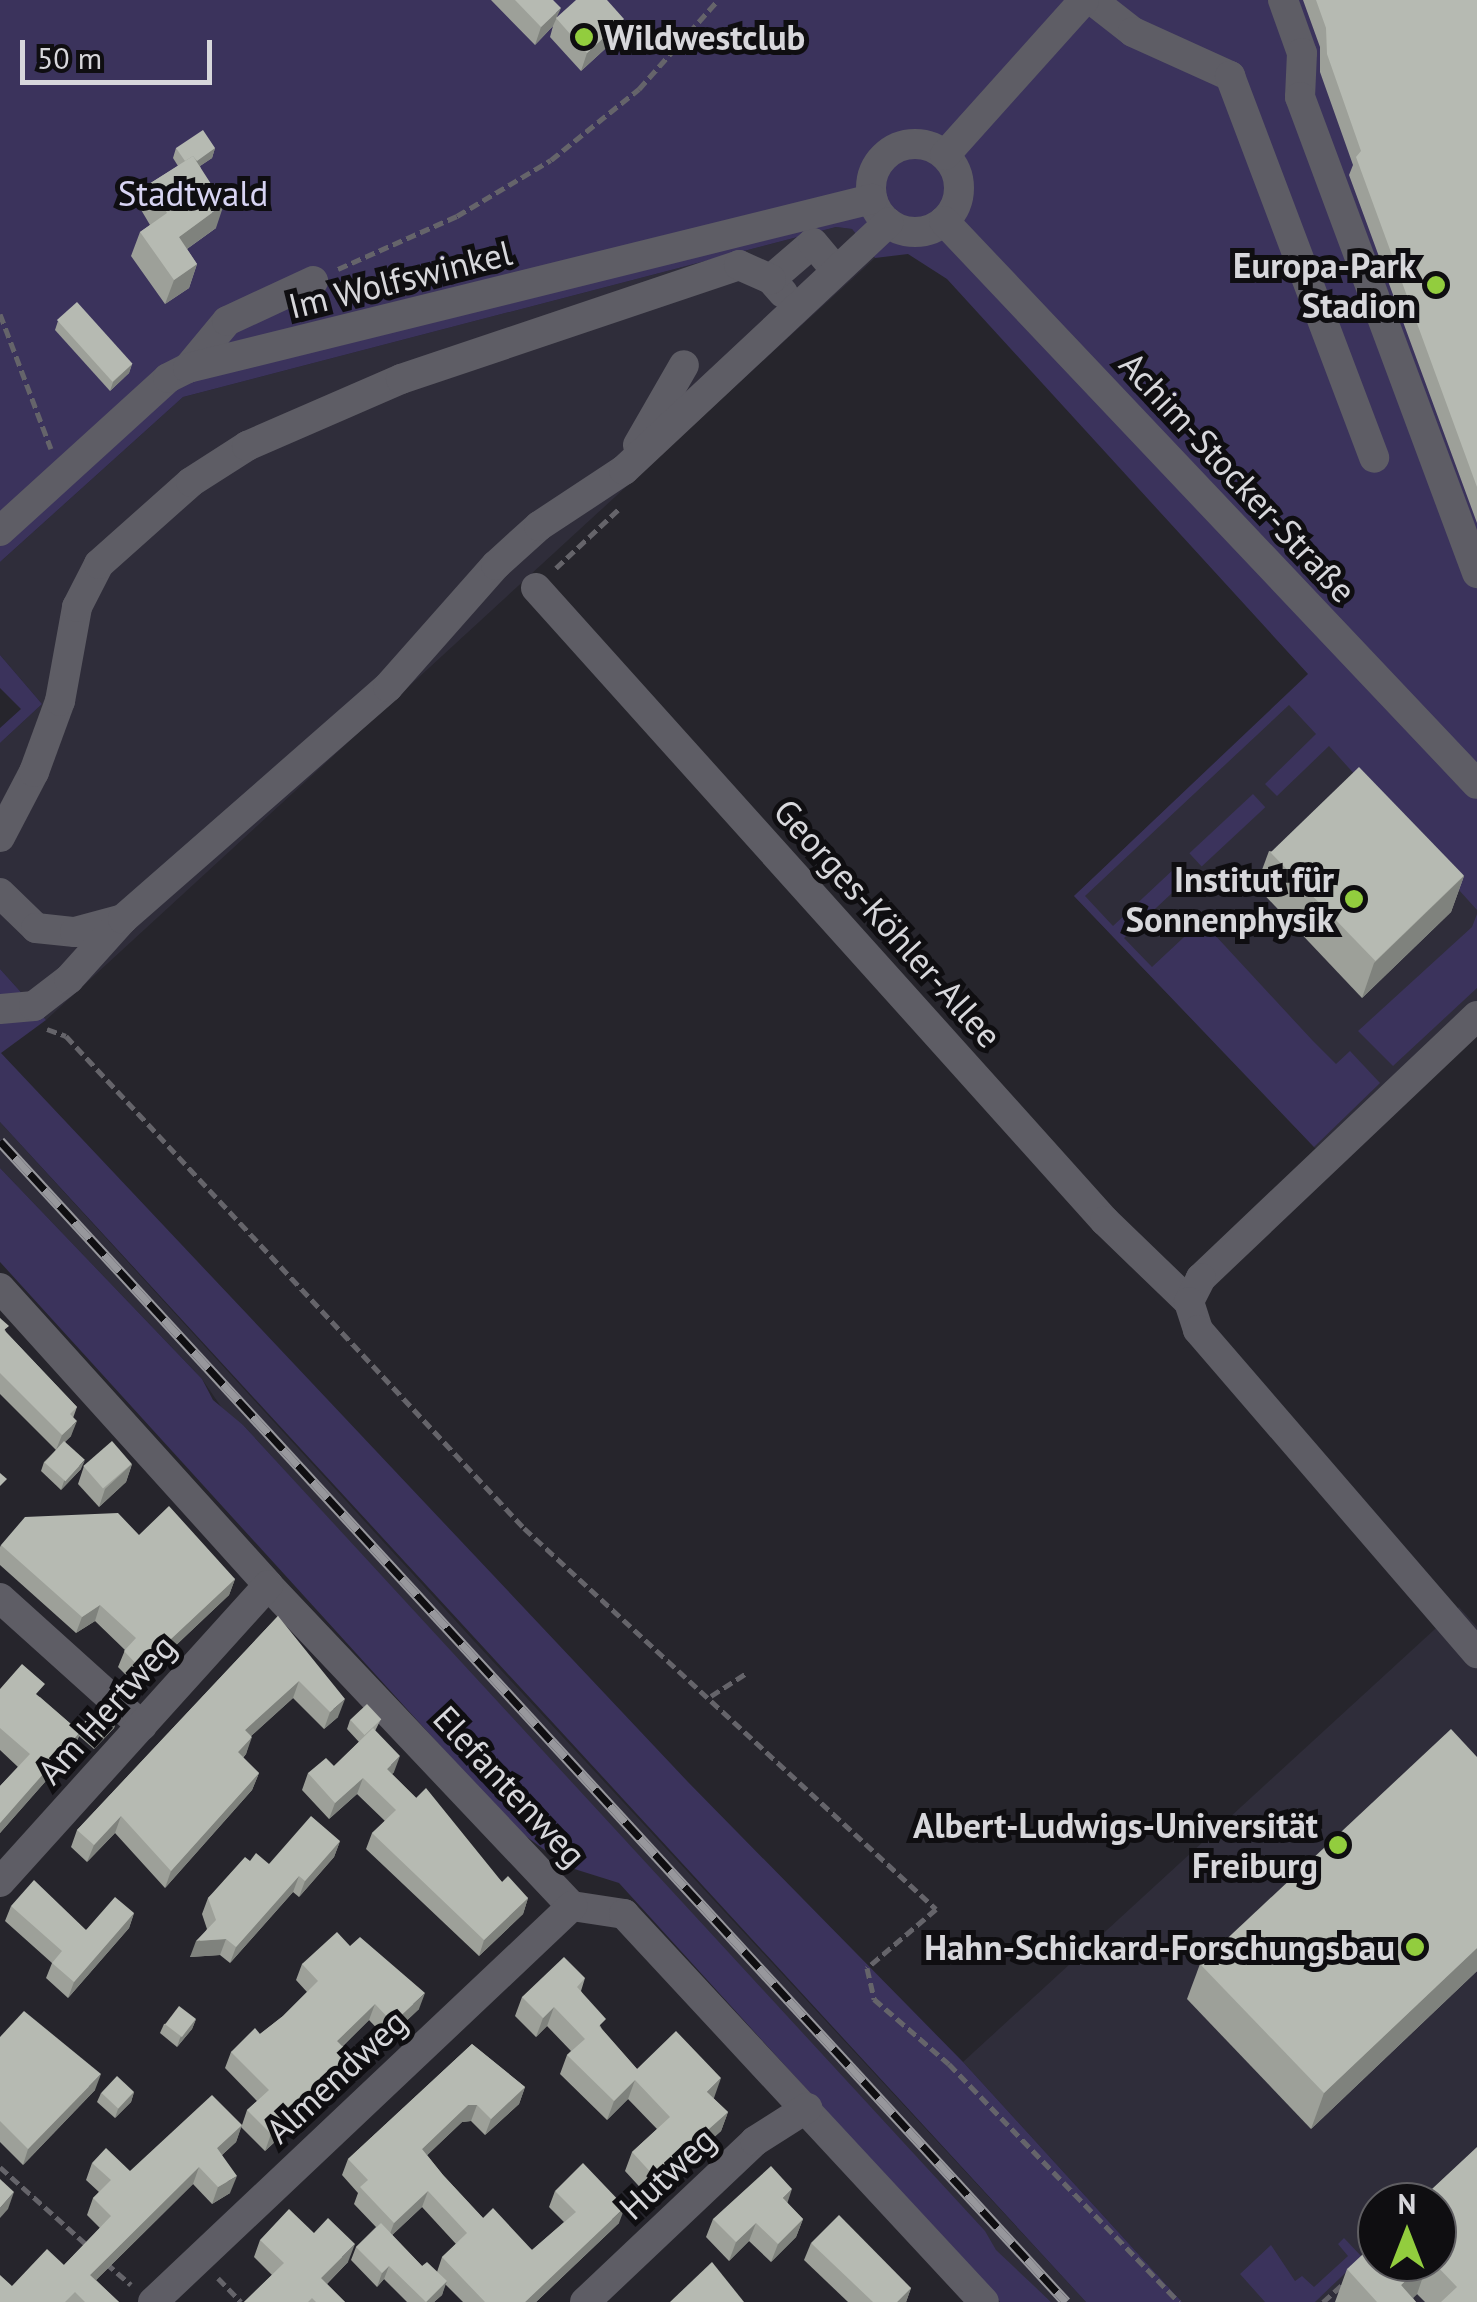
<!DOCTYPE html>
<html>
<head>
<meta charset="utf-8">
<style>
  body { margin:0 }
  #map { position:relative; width:1477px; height:2302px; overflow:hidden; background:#26252c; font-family:"PT Sans",sans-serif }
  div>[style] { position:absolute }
  .built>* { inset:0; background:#2f2d3a }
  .green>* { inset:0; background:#3b335c; transform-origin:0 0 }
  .path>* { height:5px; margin-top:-2.5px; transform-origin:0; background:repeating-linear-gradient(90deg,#65646a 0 10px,transparent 0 15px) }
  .minor>* { height:30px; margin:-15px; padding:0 15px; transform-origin:15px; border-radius:15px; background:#5e5d65 }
  .minor>.ring { margin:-15px; padding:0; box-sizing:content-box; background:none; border:30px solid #5e5d65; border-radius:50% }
  .rail>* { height:11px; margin-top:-5.5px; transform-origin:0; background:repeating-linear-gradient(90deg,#0f0e11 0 22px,#97979c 0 44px); box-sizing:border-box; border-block:2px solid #97979c }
  .wall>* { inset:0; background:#9da099 }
  .shaded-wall>* { inset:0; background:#7f827d }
  .building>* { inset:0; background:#b6bab2; transform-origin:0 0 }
  .dots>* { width:28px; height:28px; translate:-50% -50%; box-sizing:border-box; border:5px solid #0f0e11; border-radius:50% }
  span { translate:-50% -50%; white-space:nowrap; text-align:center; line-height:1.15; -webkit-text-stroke:10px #0f0e11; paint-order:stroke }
  .poi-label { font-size:35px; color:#d7d7db; font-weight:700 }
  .left { translate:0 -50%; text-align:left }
  .right { translate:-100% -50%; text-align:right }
  .park-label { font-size:35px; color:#d8d4f3 }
  .street-label { font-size:35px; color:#d7d7db }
  .north { position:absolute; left:1357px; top:2182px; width:100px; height:100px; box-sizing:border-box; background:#0f0e11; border:2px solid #5f5e62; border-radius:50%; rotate:0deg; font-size:28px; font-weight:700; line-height:40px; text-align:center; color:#d7d7db }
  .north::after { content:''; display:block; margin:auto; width:35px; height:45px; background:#92cd3e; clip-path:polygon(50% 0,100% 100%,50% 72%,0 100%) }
  .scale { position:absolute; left:20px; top:40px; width:192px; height:45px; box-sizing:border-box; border:5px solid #d7d7db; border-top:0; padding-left:12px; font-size:30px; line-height:35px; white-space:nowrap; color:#d7d7db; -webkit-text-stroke:8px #0f0e11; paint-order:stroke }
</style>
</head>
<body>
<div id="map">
  <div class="built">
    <i style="clip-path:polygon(836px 227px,852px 229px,875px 258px,46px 1020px,0 969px,0 743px,42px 704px,0 655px,0 562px,183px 397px)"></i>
    <i style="clip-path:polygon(1309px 674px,1477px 850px,1477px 1034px,1333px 1167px,1074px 896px)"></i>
    <i style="clip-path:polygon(0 1122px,475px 1642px,1086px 2302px,1051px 2302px,1009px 2265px,243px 1425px,226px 1414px,202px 1379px,0 1168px)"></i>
    <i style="clip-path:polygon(evenodd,1459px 1607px,1477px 1627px,1477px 2302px,1182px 2302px,963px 2062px,1459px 1607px,1377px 2202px,1437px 2202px,1437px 2262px,1377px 2262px,1377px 2202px)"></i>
  </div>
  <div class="green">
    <i style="clip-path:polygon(0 0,1477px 0,1477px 910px,1329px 746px,1277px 796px,1265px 784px,1316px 734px,1289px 705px,1085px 896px,1113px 926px,1176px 867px,1187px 879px,1124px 938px,1152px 967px,1214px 909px,1224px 921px,1213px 933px,1313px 1041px,1336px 1064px,1350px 1051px,1380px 1083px,1314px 1147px,1074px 896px,1308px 674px,947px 279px,908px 254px,875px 258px,852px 229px,836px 227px,183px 397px,0 562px)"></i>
    <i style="clip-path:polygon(0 655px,42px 704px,0 743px,0 728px,21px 709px,0 688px)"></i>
    <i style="left:1253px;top:794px;width:18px;height:87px;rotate:47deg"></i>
    <i style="clip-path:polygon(1477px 914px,1477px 988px,1393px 1066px,1358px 1031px,1472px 927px)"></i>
    <i style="clip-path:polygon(0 969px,46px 1020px,1px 1053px,688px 1782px,963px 2062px,1182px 2302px,1086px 2302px,0 1122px)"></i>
    <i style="clip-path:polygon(0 1168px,202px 1379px,213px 1400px,243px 1425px,985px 2231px,996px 2250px,1051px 2302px,1000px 2302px,619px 1883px,568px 1867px,516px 1829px,0 1262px)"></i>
    <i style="clip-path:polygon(1344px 2238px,1362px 2257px,1315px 2302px,1265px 2302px,1240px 2274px,1271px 2245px,1295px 2281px,1302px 2276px,1314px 2287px,1348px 2256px,1338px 2244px)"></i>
  </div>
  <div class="path">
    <i style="left:338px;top:269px;width:130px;rotate:-24deg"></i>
    <i style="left:457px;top:216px;width:109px;rotate:-30.8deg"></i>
    <i style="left:551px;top:160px;width:113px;rotate:-38.9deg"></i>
    <i style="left:639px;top:89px;width:119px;rotate:-48.4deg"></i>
    <i style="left:0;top:314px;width:144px;rotate:69.3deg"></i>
    <i style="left:556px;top:568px;width:89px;rotate:-43.2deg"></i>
    <i style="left:47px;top:1029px;width:20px;rotate:20deg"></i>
    <i style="left:66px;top:1036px;width:672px;rotate:47.05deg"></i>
    <i style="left:524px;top:1528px;width:561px;rotate:42.76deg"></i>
    <i style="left:936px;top:1909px;width:91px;rotate:139.5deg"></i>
    <i style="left:867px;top:1968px;width:32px;rotate:77deg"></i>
    <i style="left:874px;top:1999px;width:99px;rotate:40.9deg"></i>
    <i style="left:949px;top:2064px;width:331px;rotate:46deg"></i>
    <i style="left:711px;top:1696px;width:44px;rotate:-33deg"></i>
    <i style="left:0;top:2167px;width:117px;rotate:41.9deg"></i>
    <i style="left:106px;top:2263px;width:33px;rotate:41deg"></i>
    <i style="left:218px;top:2278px;width:33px;rotate:46deg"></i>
    <i style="left:1323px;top:2302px;width:27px;rotate:-42deg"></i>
  </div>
  <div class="minor">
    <i style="left:1092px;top:0;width:52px;rotate:38deg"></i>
    <i style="left:1133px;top:32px;width:107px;rotate:24.4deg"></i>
    <i style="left:1230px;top:76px;width:408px;rotate:69.3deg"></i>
    <i style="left:1283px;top:0;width:56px;rotate:70.3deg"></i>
    <i style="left:1302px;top:53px;width:44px;rotate:92.6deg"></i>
    <i style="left:1300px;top:97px;width:508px;rotate:69.6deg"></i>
    <i class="ring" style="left:871px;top:144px;width:58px;height:58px"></i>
    <i style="left:945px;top:155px;width:208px;rotate:-48.1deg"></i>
    <i style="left:944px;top:221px;width:775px;rotate:46.57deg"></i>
    <i style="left:783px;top:293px;width:18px;rotate:-131deg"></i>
    <i style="left:771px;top:279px;width:55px;rotate:-40.6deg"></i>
    <i style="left:813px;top:243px;width:34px;rotate:50deg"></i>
    <i style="left:188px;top:368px;width:61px;rotate:-50.3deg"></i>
    <i style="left:227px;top:321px;width:95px;rotate:-24.9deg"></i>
    <i style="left:638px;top:445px;width:92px;rotate:-60.1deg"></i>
    <i style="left:0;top:531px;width:227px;rotate:-42.3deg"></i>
    <i style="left:168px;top:378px;width:22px;rotate:-27deg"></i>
    <i style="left:188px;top:368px;width:705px;rotate:-13.88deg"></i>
    <i style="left:536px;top:588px;width:851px;rotate:48.05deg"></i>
    <i style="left:1105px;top:1221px;width:117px;rotate:44deg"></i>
    <i style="left:0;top:837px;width:73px;rotate:-62.4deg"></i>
    <i style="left:34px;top:772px;width:76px;rotate:-69.9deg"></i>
    <i style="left:60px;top:701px;width:96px;rotate:-79.7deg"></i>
    <i style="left:77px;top:607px;width:48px;rotate:-62.9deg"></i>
    <i style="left:99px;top:564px;width:123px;rotate:-41.7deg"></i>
    <i style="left:191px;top:482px;width:67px;rotate:-32.7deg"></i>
    <i style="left:247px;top:446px;width:168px;rotate:-23.5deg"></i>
    <i style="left:401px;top:379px;width:357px;rotate:-18.6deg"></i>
    <i style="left:739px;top:265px;width:35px;rotate:24deg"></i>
    <i style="left:0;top:893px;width:50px;rotate:44.2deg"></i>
    <i style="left:36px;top:928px;width:39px;rotate:6deg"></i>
    <i style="left:75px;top:932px;width:50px;rotate:-15.2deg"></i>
    <i style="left:0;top:1009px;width:34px;rotate:-5deg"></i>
    <i style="left:34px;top:1006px;width:44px;rotate:-37.6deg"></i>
    <i style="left:69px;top:979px;width:81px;rotate:-48deg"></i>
    <i style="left:123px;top:919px;width:352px;rotate:-41.2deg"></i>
    <i style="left:388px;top:687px;width:163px;rotate:-48.5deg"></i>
    <i style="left:496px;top:565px;width:58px;rotate:-42.2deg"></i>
    <i style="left:539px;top:526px;width:102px;rotate:-33.4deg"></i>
    <i style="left:624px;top:470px;width:362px;rotate:-43.1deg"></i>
    <i style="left:1477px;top:1016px;width:381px;rotate:136.5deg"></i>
    <i style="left:1201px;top:1278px;width:27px;rotate:117deg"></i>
    <i style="left:1189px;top:1302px;width:29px;rotate:72deg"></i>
    <i style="left:1198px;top:1330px;width:427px;rotate:49.2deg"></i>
    <i style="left:0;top:1288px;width:400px;rotate:47.9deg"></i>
    <i style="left:268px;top:1585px;width:442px;rotate:46.6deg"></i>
    <i style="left:572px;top:1906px;width:53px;rotate:8.7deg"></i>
    <i style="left:624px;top:1914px;width:529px;rotate:47.14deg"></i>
    <i style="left:0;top:1598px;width:191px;rotate:42deg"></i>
    <i style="left:0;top:1882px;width:400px;rotate:-47.9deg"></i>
    <i style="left:153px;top:2302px;width:577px;rotate:-43.38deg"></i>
    <i style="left:585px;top:2302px;width:234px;rotate:-43.4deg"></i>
    <i style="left:755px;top:2141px;width:62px;rotate:-32.4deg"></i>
  </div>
  <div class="rail">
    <i style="left:0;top:1141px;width:1576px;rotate:47.44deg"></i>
  </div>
  <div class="wall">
    <i style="clip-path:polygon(491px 0,553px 0,557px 18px,618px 37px,581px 71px,550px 37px,553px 26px,535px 45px)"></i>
    <i style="clip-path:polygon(1303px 0,1477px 0,1477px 523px,1349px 175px,1353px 165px,1320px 72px,1320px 47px)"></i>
    <i style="clip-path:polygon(176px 148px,215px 148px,212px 158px,200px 166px,216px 228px,187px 249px,197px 264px,189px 288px,165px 304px,131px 256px,140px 232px,150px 225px,140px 208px,149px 184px,178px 166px,173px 158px)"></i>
    <i style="clip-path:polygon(58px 321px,132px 364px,129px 373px,110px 391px,55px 330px)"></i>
    <i style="clip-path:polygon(1269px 851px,1464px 876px,1451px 912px,1362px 998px,1256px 886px)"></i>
    <i style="clip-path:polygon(0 1318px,6px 1332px,77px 1407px,73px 1418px,71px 1436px,65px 1442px,81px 1469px,61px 1490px,41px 1471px,44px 1462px,56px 1450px,0 1394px)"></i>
    <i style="clip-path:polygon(132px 1464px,126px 1482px,99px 1507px,78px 1484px,84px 1466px)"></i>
    <i style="clip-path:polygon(139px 1535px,235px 1579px,229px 1595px,135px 1684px,118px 1667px,125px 1650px,95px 1621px,76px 1633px,0 1565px,0 1547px,1px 1545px)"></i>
    <i style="clip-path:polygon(278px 1616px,338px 1717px,324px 1729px,293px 1698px,251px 1736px,246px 1754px,243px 1758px,259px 1773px,252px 1790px,165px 1888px,115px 1833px,87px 1862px,71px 1847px,77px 1830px)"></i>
    <i style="clip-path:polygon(0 1689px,40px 1697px,79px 1731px,81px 1726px,117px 1719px,114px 1728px,94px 1749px,79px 1736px,74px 1749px,0 1833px,0 1786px,18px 1767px,0 1750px)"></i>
    <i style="clip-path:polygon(381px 1719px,375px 1731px,394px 1772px,392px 1774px,502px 1882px,528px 1898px,523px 1914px,479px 1956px,366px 1849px,372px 1833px,385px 1821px,357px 1794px,329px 1819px,302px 1790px,308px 1773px,334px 1766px,359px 1742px,347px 1729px,350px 1720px)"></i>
    <i style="clip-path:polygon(1477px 1757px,1477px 1971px,1311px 2129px,1187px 1999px,1200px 1964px)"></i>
    <i style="clip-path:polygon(340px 1841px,334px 1857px,299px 1897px,293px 1892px,230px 1963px,220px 1955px,190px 1957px,207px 1929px,202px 1914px,208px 1898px,250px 1861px,269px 1864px)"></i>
    <i style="clip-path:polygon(11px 1906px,86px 1930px,134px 1913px,129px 1928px,68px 1998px,46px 1978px,52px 1963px,5px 1921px)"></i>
    <i style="clip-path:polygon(350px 1946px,419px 2009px,387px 2039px,369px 2020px,343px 2046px,354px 2058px,348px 2074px,265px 2151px,241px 2127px,236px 2142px,222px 2155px,230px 2193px,212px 2204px,193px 2184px,96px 2280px,119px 2302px,0 2302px,12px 2286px,64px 2265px,100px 2228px,87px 2215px,93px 2198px,99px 2192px,86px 2180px,92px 2163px,130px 2171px,242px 2125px,247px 2110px,257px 2101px,225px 2068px,231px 2052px,260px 2034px,283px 2016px,307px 1992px,296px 1980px,302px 1964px)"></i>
    <i style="clip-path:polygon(585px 1978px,581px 1991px,602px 2029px,637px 2069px,713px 2098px,728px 2112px,721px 2131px,648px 2196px,625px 2171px,632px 2152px,657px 2129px,628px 2099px,607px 2120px,560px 2074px,567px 2055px,571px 2051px,547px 2026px,536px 2037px,515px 2016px,522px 1997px)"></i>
    <i style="clip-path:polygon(196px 2019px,192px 2029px,177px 2047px,160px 2033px,164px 2024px)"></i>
    <i style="clip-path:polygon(0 2037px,95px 2090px,23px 2165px,0 2142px)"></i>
    <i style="clip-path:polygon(evenodd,472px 2044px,525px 2087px,519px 2104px,485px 2135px,471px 2121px,462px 2122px,427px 2155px,443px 2175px,483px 2218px,532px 2250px,564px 2222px,549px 2207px,555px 2191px,619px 2223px,536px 2302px,463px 2302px,445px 2284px,442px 2295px,434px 2302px,407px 2302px,384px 2279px,377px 2287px,351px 2260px,356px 2247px,376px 2227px,354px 2204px,358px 2193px,342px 2175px,348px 2159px,472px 2044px,422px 2207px,456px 2244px,442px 2257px,437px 2272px,422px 2266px,392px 2235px,422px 2207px)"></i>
    <i style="clip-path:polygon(134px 2092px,131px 2102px,115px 2118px,97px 2102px,101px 2093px)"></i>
    <i style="clip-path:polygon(787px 2203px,803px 2219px,796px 2237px,771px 2262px,749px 2241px,729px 2261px,706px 2237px,713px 2219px)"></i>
    <i style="clip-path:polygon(314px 2233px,348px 2262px,327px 2284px,345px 2302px,244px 2302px,272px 2275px,254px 2257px,260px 2240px)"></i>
    <i style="clip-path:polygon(811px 2243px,911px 2288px,906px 2302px,848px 2302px,804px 2260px)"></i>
    <i style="clip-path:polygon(1377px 2262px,1437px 2262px,1477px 2302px,1425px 2302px,1417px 2294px,1413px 2298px,1416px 2302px,1335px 2302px,1347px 2269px)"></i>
  </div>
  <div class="shaded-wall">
    <i style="clip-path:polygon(561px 8px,553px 26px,535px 45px,541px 27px)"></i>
    <i style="clip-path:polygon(624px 19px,618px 37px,581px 71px,587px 53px)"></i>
    <i style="clip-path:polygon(215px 148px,212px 158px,185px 176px,188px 166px)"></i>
    <i style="clip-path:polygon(224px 204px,216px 228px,170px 261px,179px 237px)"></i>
    <i style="clip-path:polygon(197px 264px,189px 288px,165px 304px,174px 280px)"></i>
    <i style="clip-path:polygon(132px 364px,129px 373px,110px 391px,113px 382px)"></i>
    <i style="clip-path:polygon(1464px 876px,1451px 912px,1362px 998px,1374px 963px)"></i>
    <i style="clip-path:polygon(77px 1421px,71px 1436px,56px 1450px,62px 1435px)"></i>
    <i style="clip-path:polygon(85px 1460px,81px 1469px,61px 1490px,64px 1481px)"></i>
    <i style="clip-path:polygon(132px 1464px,126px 1482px,99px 1507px,105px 1489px)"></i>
    <i style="clip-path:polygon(235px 1579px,229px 1595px,135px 1684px,140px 1668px)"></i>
    <i style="clip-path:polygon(100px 1605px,95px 1621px,76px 1633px,82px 1617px)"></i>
    <i style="clip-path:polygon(299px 1681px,293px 1698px,239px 1747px,245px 1730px)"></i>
    <i style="clip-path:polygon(345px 1699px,338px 1717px,324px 1729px,330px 1712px)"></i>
    <i style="clip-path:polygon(117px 1719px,114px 1728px,94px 1749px,98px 1740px)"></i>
    <i style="clip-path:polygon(80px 1732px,74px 1749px,0 1833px,0 1823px)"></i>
    <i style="clip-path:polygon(252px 1737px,246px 1754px,231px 1769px,238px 1752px)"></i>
    <i style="clip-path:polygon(400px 1756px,394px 1772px,381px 1785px,387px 1769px)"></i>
    <i style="clip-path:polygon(259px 1773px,252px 1790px,165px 1888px,171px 1871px)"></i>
    <i style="clip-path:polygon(363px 1778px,357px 1794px,329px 1819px,335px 1803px)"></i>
    <i style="clip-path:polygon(121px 1816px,115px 1833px,87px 1862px,94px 1845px)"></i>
    <i style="clip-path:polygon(340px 1841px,334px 1857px,299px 1897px,305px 1881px)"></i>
    <i style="clip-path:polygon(299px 1876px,293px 1892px,230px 1963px,236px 1947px)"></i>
    <i style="clip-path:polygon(528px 1898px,523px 1914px,479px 1956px,484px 1940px)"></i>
    <i style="clip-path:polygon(134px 1913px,129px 1928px,68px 1998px,74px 1982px)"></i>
    <i style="clip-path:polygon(226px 1939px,220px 1955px,190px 1957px,196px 1941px)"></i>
    <i style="clip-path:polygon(1477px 1948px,1477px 1971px,1311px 2129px,1324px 2093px)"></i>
    <i style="clip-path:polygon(425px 1993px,419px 2009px,387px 2039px,393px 2023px)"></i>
    <i style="clip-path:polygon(375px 2004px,369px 2020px,331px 2057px,337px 2041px)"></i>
    <i style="clip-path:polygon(554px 2007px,547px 2026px,536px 2037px,543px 2018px)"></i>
    <i style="clip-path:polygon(196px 2019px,192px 2029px,177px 2047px,180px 2038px)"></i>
    <i style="clip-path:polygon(354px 2058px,348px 2074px,265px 2151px,271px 2134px)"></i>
    <i style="clip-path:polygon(101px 2074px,95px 2090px,23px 2165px,28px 2149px)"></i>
    <i style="clip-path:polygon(721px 2078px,714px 2098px,700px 2111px,707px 2092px)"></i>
    <i style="clip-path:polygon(635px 2080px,628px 2099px,607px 2120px,614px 2101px)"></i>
    <i style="clip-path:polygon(525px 2087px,519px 2104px,485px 2135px,491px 2119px)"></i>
    <i style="clip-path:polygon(134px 2092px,131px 2102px,115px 2118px,118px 2109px)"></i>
    <i style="clip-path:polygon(468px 2105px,477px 2105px,471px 2121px,462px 2122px,416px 2166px,422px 2149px)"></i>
    <i style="clip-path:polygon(728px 2112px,721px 2131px,648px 2196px,655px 2177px)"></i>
    <i style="clip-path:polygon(242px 2125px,236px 2142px,211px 2165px,217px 2148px)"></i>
    <i style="clip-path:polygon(199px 2167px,193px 2184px,84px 2292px,90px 2275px)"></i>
    <i style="clip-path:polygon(237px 2176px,230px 2193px,212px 2204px,218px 2187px)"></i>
    <i style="clip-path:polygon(792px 2189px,786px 2207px,783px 2198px)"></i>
    <i style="clip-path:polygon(428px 2191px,422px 2207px,388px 2239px,394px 2223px)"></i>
    <i style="clip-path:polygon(14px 2192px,8px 2209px,0 2218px,0 2208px)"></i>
    <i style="clip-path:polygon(625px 2207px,619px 2223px,536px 2302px,525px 2302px)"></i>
    <i style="clip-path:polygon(803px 2219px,796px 2237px,771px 2262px,778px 2244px)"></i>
    <i style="clip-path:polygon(756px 2223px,749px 2241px,729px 2261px,736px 2242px)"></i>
    <i style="clip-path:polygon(355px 2244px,348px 2262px,315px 2296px,321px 2278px)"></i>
    <i style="clip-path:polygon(1426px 2262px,1428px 2262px,1417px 2294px,1408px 2302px,1401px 2285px)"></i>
    <i style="clip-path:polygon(389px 2266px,384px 2279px,377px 2287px,382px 2273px)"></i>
    <i style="clip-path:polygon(447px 2281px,442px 2295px,434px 2302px,426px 2302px)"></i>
    <i style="clip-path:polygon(911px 2288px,906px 2302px,897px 2302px)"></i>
  </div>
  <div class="building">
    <i style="clip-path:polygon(515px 0,553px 0,561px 8px,541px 27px)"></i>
    <i style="clip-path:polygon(576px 0,607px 0,624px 19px,587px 53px,556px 18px)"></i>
    <i style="clip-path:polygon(1316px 0,1477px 0,1477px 487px,1356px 157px,1361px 151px,1327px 54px,1326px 28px)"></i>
    <i style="clip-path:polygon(203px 130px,215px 148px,197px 161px,193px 156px,185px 161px,176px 148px)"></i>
    <i style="clip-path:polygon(193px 156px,224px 204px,179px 237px,197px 264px,174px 280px,140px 232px,167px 213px,149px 184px)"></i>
    <i style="left:77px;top:302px;width:83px;height:27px;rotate:48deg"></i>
    <i style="left:1359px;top:767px;width:151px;height:123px;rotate:46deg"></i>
    <i style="clip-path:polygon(0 1318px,9px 1326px,4px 1330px,77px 1407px,70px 1414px,77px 1421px,62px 1435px,0 1373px)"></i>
    <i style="left:64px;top:1441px;width:28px;height:29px;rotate:42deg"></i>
    <i style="left:112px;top:1441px;width:30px;height:38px;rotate:49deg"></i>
    <i style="clip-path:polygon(0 1473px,7px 1479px,0 1486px)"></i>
    <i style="clip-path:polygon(169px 1506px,235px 1579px,140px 1668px,124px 1651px,136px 1638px,100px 1605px,82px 1617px,1px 1545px,25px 1517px,118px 1513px,139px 1535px)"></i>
    <i style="clip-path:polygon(278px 1616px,345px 1699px,330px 1712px,299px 1681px,245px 1730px,252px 1737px,238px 1752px,259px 1773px,171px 1871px,121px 1816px,94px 1845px,77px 1830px)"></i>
    <i style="clip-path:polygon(22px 1664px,45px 1684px,36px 1694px,80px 1732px,0 1823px,0 1786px,30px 1754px,0 1728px,0 1689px)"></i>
    <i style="left:100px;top:1704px;width:23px;height:29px;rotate:41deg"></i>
    <i style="left:367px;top:1704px;width:21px;height:23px;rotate:47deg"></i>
    <i style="clip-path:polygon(373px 1728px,400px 1756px,387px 1769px,416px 1798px,426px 1788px,502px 1882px,508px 1876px,528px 1898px,484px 1940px,372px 1833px,396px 1810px,363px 1778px,335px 1803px,308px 1773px,326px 1758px,334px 1766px)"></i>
    <i style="clip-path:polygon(1451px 1729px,1477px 1757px,1477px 1948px,1324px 2093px,1200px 1964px)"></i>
    <i style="clip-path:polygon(311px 1816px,340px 1841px,305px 1881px,299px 1876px,236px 1947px,226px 1939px,196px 1941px,216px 1920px,208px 1898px,245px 1857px,250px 1861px,256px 1853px,269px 1864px)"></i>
    <i style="clip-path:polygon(34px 1880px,86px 1930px,115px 1897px,134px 1913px,74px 1982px,52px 1963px,62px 1951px,11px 1906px)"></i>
    <i style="clip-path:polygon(337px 1932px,350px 1946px,360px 1937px,425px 1993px,393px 2023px,375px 2004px,337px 2041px,354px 2058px,271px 2134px,247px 2110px,269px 2090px,231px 2052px,255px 2028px,260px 2034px,283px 2016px,318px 1981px,302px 1964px)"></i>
    <i style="clip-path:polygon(564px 1957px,585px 1978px,577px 1987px,606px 2019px,599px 2026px,637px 2069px,676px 2031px,721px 2078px,707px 2092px,728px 2112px,655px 2177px,632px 2152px,670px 2117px,635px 2080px,614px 2101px,567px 2055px,585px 2039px,554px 2007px,543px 2018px,522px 1997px)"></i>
    <i style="left:179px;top:2006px;width:21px;height:23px;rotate:37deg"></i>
    <i style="clip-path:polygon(24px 2011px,101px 2074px,28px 2149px,0 2121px,0 2037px)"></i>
    <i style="clip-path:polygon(472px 2044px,525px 2087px,491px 2119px,477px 2105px,468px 2105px,422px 2149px,443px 2175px,483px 2218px,493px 2208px,532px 2250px,576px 2212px,555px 2191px,583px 2163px,625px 2207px,525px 2302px,485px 2302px,442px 2257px,467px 2233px,428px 2191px,394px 2223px,360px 2187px,368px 2180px,348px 2159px)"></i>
    <i style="left:117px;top:2076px;width:23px;height:23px;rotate:43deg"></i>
    <i style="clip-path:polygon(212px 2095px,242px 2125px,217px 2148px,237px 2176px,218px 2187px,199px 2167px,90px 2275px,119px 2302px,85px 2302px,75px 2292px,65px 2302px,0 2302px,0 2275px,12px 2286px,47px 2249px,64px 2265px,111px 2216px,93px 2198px,111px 2180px,92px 2163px,106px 2148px,130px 2171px)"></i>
    <i style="clip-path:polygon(1477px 2147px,1477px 2302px,1441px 2302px,1457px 2287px,1433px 2262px,1437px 2262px,1437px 2202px,1418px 2202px)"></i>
    <i style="clip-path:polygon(771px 2166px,792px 2189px,783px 2198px,803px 2219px,778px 2244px,756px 2223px,736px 2242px,713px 2219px)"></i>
    <i style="clip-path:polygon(0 2179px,14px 2192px,0 2208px)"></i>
    <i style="clip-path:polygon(289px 2209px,314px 2233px,328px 2218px,355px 2244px,321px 2278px,345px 2302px,316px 2302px,312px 2298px,308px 2302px,244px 2302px,284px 2263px,260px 2240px)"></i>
    <i style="clip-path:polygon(839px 2215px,911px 2288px,897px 2302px,873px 2302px,811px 2243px)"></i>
    <i style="clip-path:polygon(381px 2223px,422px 2266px,427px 2262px,447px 2281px,426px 2302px,389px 2266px,382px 2273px,356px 2247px)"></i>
    <i style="clip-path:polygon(1377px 2241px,1377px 2262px,1426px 2262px,1401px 2285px,1416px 2302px,1377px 2302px,1347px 2269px)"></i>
    <i style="clip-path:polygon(712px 2262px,744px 2302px,670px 2302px)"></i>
  </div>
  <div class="dots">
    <i style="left:584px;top:37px;background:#92cd3e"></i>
    <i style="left:1436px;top:285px;background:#92cd3e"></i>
    <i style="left:1354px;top:899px;background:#92cd3e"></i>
    <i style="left:1338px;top:1845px;background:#92cd3e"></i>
    <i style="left:1415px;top:1947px;background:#92cd3e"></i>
  </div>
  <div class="poi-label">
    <span class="left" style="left:604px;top:37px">Wildwestclub</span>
    <span class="right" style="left:1416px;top:285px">Europa-Park<br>Stadion</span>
    <span class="right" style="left:1334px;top:899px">Institut für<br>Sonnenphysik</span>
    <span class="right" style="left:1318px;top:1845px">Albert-Ludwigs-Universität<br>Freiburg</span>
    <span class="right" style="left:1395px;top:1947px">Hahn-Schickard-Forschungsbau</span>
  </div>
  <div class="park-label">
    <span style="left:193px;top:193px">Stadtwald</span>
  </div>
  <div class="street-label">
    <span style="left:400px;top:279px;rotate:-14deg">Im Wolfswinkel</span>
    <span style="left:1238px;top:477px;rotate:47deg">Achim-Stocker-Straße</span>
    <span style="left:888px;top:923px;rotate:48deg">Georges-Köhler-Allee</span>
    <span style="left:106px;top:1709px;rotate:-48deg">Am Hertweg</span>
    <span style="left:510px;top:1786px;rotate:47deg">Elefantenweg</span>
    <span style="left:336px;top:2076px;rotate:-43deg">Almendweg</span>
    <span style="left:667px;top:2173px;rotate:-43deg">Hutweg</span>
  </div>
  <div class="north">N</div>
  <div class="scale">50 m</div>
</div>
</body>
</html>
